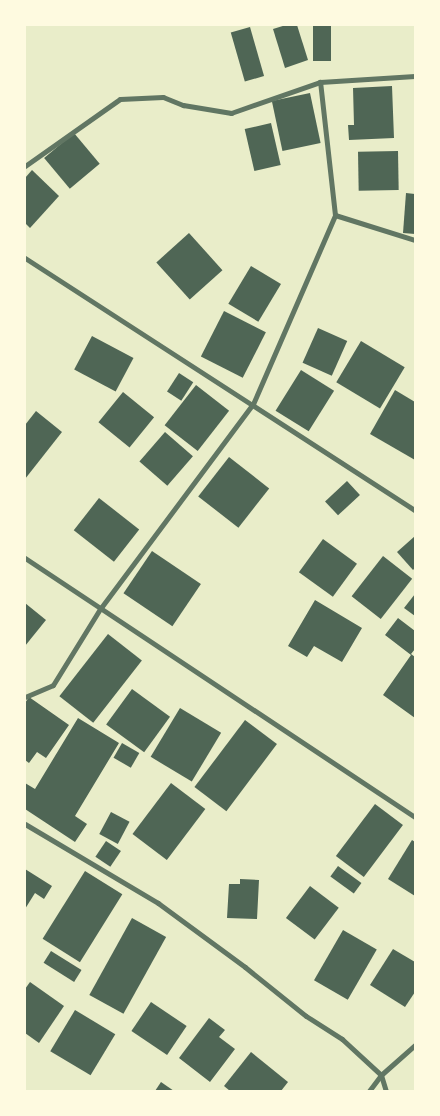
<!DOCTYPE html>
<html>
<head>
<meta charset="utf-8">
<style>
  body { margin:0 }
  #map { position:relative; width:440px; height:1116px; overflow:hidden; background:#e9edc9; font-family:Ubuntu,sans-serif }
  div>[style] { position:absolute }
  .building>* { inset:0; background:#4f6655; transform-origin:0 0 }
  .minor>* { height:5px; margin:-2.5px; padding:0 2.5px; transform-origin:2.5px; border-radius:2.5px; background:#617663 }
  span { translate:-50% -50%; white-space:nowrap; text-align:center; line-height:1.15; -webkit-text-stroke:4.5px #fefae0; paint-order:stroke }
  .frame { position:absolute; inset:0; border:26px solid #fefae0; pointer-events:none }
</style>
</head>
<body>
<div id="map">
  <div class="building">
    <i style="clip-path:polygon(286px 25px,297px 25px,308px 60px,285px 68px,273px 29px)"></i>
    <i style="left:313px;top:25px;width:18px;height:36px"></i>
    <i style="left:250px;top:27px;width:51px;height:20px;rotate:74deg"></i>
    <i style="clip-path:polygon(392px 86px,394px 138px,349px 140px,348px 125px,354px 125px,353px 88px)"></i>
    <i style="left:310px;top:93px;width:51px;height:39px;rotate:78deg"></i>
    <i style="left:271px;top:123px;width:43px;height:27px;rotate:77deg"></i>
    <i style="left:74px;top:133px;width:40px;height:39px;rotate:50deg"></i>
    <i style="left:398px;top:151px;width:39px;height:40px;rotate:89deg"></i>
    <i style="clip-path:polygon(32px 170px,59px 196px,30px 228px,25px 223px,25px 178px)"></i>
    <i style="clip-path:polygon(406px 193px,415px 194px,415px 234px,403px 233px)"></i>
    <i style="left:189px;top:233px;width:50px;height:44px;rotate:48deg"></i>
    <i style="left:251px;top:266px;width:35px;height:44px;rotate:31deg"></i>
    <i style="left:224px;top:311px;width:47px;height:51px;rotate:27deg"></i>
    <i style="left:318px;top:328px;width:32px;height:38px;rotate:24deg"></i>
    <i style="left:92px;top:336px;width:47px;height:38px;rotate:28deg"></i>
    <i style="left:361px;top:341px;width:51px;height:48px;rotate:31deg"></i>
    <i style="left:301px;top:370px;width:39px;height:48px;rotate:32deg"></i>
    <i style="left:179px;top:373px;width:17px;height:22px;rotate:33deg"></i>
    <i style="left:196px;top:385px;width:42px;height:51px;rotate:38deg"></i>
    <i style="clip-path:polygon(395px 390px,415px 402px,415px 460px,370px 434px)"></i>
    <i style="left:123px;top:392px;width:40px;height:39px;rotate:39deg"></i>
    <i style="clip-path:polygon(36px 411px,62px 432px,25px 479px,25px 425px)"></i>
    <i style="left:165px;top:432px;width:37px;height:39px;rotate:41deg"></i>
    <i style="left:229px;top:457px;width:51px;height:50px;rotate:38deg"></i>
    <i style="left:347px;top:481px;width:19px;height:30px;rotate:47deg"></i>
    <i style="left:99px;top:498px;width:51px;height:41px;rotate:38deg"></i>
    <i style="clip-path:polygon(415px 536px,415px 568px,413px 570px,397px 552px)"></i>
    <i style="left:323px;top:539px;width:42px;height:41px;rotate:36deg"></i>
    <i style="left:152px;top:551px;width:59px;height:51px;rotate:34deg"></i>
    <i style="left:383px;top:556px;width:37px;height:51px;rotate:38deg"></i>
    <i style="clip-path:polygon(415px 594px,415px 616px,404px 608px)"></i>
    <i style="clip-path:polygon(315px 600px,362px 628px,342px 662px,314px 646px,307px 657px,288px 646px)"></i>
    <i style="clip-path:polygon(25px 603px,46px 620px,25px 646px)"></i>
    <i style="clip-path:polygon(398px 618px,415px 631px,415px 649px,411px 654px,415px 657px,415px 718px,383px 695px,411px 655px,385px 635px)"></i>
    <i style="left:108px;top:634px;width:43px;height:79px;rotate:38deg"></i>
    <i style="left:132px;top:689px;width:47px;height:44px;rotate:36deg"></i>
    <i style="clip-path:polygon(29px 697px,69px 725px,46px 758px,37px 752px,29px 763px,25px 760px,25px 703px)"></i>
    <i style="left:180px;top:708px;width:48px;height:57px;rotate:31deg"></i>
    <i style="clip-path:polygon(78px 718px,119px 743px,75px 816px,87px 824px,75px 842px,25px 809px,25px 783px,35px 789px)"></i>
    <i style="left:245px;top:720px;width:40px;height:84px;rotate:37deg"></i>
    <i style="left:122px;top:743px;width:20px;height:17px;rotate:30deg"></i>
    <i style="left:171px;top:783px;width:43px;height:64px;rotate:37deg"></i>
    <i style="left:375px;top:804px;width:35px;height:65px;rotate:37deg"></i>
    <i style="left:111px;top:812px;width:21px;height:25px;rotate:28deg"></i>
    <i style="clip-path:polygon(412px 840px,415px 842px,415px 896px,388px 879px)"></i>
    <i style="left:106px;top:841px;width:18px;height:19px;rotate:34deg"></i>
    <i style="left:338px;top:866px;width:29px;height:13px;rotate:36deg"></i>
    <i style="clip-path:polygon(25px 869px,52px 886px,44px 899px,35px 893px,25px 909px)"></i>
    <i style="left:85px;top:871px;width:44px;height:80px;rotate:32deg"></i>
    <i style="clip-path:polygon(240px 879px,259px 880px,257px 919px,227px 918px,229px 884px,240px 884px)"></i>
    <i style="left:310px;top:886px;width:36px;height:40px;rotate:37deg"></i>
    <i style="left:132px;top:918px;width:39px;height:88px;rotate:29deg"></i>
    <i style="left:343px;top:930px;width:39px;height:58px;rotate:30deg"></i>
    <i style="clip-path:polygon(393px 949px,415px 962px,415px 992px,405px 1007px,370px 985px)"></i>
    <i style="left:51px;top:951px;width:36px;height:14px;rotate:32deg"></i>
    <i style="clip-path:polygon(30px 982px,64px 1006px,39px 1043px,25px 1033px,25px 989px)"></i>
    <i style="left:151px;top:1002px;width:43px;height:35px;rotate:34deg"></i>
    <i style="left:75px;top:1010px;width:47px;height:48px;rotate:31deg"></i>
    <i style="clip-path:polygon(209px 1018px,225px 1030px,219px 1037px,235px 1049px,210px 1082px,179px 1058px)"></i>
    <i style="clip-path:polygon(251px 1052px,288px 1082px,281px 1091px,230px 1091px,224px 1086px)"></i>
    <i style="clip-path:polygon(161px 1082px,174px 1091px,155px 1091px)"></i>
  </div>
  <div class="minor">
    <i style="left:25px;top:166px;width:116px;rotate:-35.2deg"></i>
    <i style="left:120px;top:99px;width:43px;rotate:-2.7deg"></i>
    <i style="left:163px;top:97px;width:22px;rotate:22deg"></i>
    <i style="left:183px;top:105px;width:49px;rotate:9.5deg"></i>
    <i style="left:231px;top:113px;width:94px;rotate:-19.2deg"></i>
    <i style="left:320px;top:82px;width:95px;rotate:-3.6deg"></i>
    <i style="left:335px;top:215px;width:84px;rotate:17.4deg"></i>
    <i style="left:25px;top:258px;width:464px;rotate:32.9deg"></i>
    <i style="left:25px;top:558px;width:468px;rotate:33.6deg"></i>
    <i style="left:25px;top:697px;width:30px;rotate:-23deg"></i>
    <i style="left:53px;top:685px;width:89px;rotate:-58.3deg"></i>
    <i style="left:100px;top:609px;width:256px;rotate:-53.3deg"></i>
    <i style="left:253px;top:404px;width:206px;rotate:-66.5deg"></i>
    <i style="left:335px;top:215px;width:134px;rotate:-96.4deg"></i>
    <i style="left:25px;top:824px;width:155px;rotate:30.7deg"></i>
    <i style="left:158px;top:903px;width:108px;rotate:36.3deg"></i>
    <i style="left:245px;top:967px;width:78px;rotate:38.8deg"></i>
    <i style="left:306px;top:1016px;width:43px;rotate:32.6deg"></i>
    <i style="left:342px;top:1039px;width:53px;rotate:42.7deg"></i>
    <i style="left:381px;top:1075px;width:17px;rotate:73deg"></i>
    <i style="left:369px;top:1091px;width:20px;rotate:-53deg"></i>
    <i style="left:381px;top:1075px;width:45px;rotate:-41.4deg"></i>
  </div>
  <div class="frame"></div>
</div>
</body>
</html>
